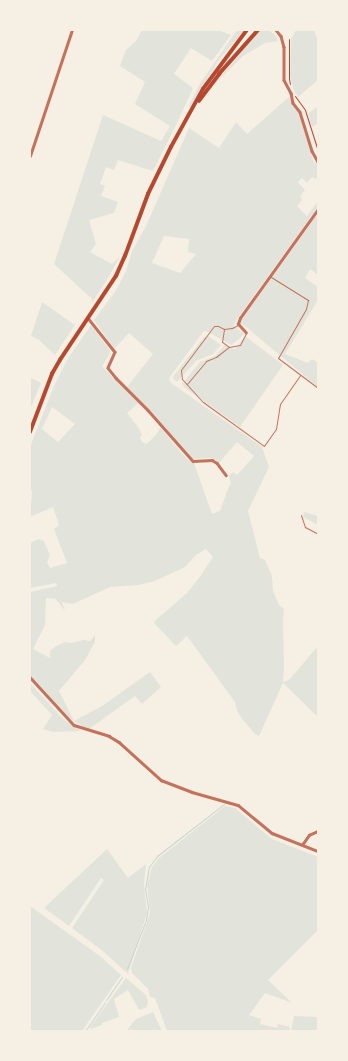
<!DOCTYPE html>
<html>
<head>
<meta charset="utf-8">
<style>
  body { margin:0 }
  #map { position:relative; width:348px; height:1061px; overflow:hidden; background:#f6efe4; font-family:"Titillium Web",sans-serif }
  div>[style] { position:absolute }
  .green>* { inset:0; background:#e2e4dc }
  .stream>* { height:1px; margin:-0.5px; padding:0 0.5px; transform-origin:0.5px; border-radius:0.5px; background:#c9d6d2 }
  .path>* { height:1px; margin:-0.5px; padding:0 0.5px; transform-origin:0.5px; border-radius:0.5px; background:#b5482f }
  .service>* { height:1px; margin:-0.5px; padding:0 0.5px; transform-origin:0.5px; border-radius:0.5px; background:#c5725c }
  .minor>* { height:2.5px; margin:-1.25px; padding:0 1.25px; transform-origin:1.25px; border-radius:1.25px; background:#c5725c }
  .secondary>* { height:3.5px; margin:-1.75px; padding:0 1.75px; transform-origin:1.75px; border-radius:1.75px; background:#b5482f }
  span { translate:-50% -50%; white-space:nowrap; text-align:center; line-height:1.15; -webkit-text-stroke:4px #f6efe4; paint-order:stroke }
  .frame { position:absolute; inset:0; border:31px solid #f6efe4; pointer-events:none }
</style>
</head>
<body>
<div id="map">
  <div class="green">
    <i style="clip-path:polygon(142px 30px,218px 30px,231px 35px,212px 61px,191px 48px,174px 74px,193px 88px,179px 119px,153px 171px,118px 160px,114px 170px,106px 167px,100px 184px,105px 186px,101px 196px,118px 202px,114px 213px,89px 220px,96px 244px,90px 252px,112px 264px,120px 256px,107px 280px,91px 304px,92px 299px,54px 264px,103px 115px,161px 141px,170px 126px,135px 104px,145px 82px,120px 66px,126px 50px,136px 41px)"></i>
    <i style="clip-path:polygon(237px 30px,244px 30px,219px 60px,191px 107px,188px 107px,199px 85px)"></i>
    <i style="clip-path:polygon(260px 30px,269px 30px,275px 35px,278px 41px,265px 43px,243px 56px,209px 90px)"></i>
    <i style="clip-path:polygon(296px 30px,314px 30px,318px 41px,318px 80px,298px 97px,293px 88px,290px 76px,291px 39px)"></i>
    <i style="clip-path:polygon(evenodd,289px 97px,299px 113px,313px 160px,318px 166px,318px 177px,316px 179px,312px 177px,307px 183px,302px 178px,298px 182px,305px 190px,300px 196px,302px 200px,297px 206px,307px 216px,318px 201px,318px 207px,233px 325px,244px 334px,239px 339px,231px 345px,208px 332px,204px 331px,169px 378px,171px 383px,262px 447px,269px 467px,248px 511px,260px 558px,265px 560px,272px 576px,273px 591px,279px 605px,284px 609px,283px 620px,284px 667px,283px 682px,289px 680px,318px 646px,318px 717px,283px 683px,259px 736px,255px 734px,243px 720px,237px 711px,235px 702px,187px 636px,176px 646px,154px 623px,157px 619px,187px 593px,199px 578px,213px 557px,206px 549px,196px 555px,185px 567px,155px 581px,138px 585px,110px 587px,73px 604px,62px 602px,65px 611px,56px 599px,46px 598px,45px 625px,33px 649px,50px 658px,50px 651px,56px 646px,65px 642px,71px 643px,83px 640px,90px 641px,95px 635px,95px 642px,85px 660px,59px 691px,74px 721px,102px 706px,150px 672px,161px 687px,142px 704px,135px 696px,89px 729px,73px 721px,66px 715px,30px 677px,30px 592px,57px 586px,56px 583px,30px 588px,30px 543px,38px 539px,44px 541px,50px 555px,47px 563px,50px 568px,67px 563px,54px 529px,59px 525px,53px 507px,30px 517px,32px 491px,30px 490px,30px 447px,54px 386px,67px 360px,91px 325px,109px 349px,110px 354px,102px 366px,138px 403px,127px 413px,138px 427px,142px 435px,140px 438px,142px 442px,146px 444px,149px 442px,158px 432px,160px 427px,186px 458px,194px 463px,212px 514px,220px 511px,229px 486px,231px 484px,229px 475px,234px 472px,237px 475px,254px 456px,237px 442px,219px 463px,212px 458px,191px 459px,149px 409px,127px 387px,153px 354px,129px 333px,114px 349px,94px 320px,115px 292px,126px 271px,133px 249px,146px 226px,189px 128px,219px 148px,236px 122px,247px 134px,289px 97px,164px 236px,189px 239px,188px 252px,196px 254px,180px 273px,152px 263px,164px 236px,289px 97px,52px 407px,75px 424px,58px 442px,42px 429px,52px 407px)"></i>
    <i style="clip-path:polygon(318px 106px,318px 123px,312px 127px,308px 114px)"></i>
    <i style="clip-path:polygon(318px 213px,318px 275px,310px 269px,305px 278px,318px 287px,318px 300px,285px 354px,308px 363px,312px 359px,318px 363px,318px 387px,240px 322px)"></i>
    <i style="clip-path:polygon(42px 302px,75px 325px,55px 355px,39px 340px,31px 336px)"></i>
    <i style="clip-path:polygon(208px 336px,221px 345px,213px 354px,196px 361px,177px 382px,173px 379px,174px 375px,204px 337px)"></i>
    <i style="clip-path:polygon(245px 336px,283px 365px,240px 427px,185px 388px,182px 384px,200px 362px,215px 356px,224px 346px,235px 349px)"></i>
    <i style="clip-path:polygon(30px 377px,41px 383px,30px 410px)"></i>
    <i style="clip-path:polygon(304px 512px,318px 516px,318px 525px,303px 517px)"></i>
    <i style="clip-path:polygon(30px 683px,63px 719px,81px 731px,53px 732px,43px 729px,52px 715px,30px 691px)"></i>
    <i style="clip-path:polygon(225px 806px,235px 808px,272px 839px,318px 857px,318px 930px,268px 980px,292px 1003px,265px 993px,249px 1015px,261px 1019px,260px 1024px,277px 1028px,278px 1024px,290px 1027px,289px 1031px,167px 1031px,155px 998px,150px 997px,148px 989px,132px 973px,131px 968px,150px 913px,147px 885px,152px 867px,159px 858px)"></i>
    <i style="clip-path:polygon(107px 849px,128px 878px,146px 864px,144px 884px,147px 913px,128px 974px,104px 952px,72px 928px,104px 880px,101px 878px,69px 926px,44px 908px)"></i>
    <i style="clip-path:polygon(30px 906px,100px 956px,121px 975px,82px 1031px,30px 1031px)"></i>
    <i style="clip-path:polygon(126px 978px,146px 995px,148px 1002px,147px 1007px,139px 1010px,128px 990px,114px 999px,119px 1017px,102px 1023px,102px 1025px,91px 1029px,90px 1027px)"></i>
    <i style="clip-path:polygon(153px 1012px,162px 1031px,126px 1031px,136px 1019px)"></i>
    <i style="clip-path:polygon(294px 1016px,318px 1017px,318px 1031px,291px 1031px)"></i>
  </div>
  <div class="stream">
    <i style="left:127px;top:969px;width:53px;rotate:-68.8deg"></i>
    <i style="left:146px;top:920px;width:13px;rotate:-81deg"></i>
    <i style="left:148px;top:907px;width:18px;rotate:-99deg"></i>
    <i style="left:145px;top:889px;width:22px;rotate:-80deg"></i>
    <i style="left:149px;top:867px;width:14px;rotate:-54deg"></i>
    <i style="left:157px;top:856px;width:85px;rotate:-37.8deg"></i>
    <i style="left:106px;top:1000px;width:28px;rotate:-55deg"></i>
    <i style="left:85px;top:1031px;width:35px;rotate:-55deg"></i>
  </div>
  <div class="path">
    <i style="left:289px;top:39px;width:40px;rotate:90deg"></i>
    <i style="left:289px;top:79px;width:5px;rotate:79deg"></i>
    <i style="left:295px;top:96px;width:17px;rotate:54deg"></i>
    <i style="left:305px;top:110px;width:43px;rotate:72.4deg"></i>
  </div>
  <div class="service">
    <i style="left:271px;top:277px;width:44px;rotate:31.9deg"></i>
    <i style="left:308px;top:300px;width:9px;rotate:103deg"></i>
    <i style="left:306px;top:309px;width:56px;rotate:119.7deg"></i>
    <i style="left:278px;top:358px;width:50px;rotate:36.9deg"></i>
    <i style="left:224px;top:329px;width:8px;rotate:-7deg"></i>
    <i style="left:232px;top:328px;width:7px;rotate:-27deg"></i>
    <i style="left:229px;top:347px;width:9px;rotate:-144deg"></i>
    <i style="left:222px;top:342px;width:13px;rotate:-81deg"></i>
    <i style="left:224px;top:329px;width:7px;rotate:-153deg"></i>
    <i style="left:218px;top:326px;width:4px;rotate:180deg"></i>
    <i style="left:214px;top:326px;width:55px;rotate:126.9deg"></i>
    <i style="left:181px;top:370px;width:9px;rotate:84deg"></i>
    <i style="left:182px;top:379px;width:31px;rotate:48deg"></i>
    <i style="left:203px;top:402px;width:75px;rotate:35.8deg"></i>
    <i style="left:264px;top:446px;width:21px;rotate:-55deg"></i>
    <i style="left:276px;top:429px;width:25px;rotate:-81deg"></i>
    <i style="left:280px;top:404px;width:35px;rotate:-55deg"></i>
    <i style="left:187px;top:384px;width:30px;rotate:-50deg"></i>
    <i style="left:206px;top:361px;width:11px;rotate:-22deg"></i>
    <i style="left:216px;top:357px;width:16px;rotate:-38deg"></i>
    <i style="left:229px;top:347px;width:11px;rotate:-10deg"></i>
    <i style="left:240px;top:345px;width:13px;rotate:-63deg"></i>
    <i style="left:301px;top:515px;width:13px;rotate:72deg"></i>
    <i style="left:305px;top:527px;width:15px;rotate:28deg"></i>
  </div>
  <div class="minor">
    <i style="left:276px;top:30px;width:8px;rotate:50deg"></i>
    <i style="left:281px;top:36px;width:11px;rotate:75deg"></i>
    <i style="left:284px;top:47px;width:33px;rotate:90deg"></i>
    <i style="left:284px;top:80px;width:15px;rotate:62deg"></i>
    <i style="left:291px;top:93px;width:10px;rotate:79deg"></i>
    <i style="left:293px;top:103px;width:11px;rotate:52deg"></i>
    <i style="left:300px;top:112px;width:41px;rotate:72.9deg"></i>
    <i style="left:312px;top:151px;width:13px;rotate:61deg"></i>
    <i style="left:30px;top:156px;width:133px;rotate:-71.6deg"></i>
    <i style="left:88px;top:318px;width:43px;rotate:51.5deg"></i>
    <i style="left:115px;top:352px;width:17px;rotate:114deg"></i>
    <i style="left:108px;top:368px;width:13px;rotate:51deg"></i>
    <i style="left:116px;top:378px;width:45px;rotate:45deg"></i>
    <i style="left:148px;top:410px;width:68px;rotate:48.6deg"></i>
    <i style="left:193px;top:461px;width:19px;rotate:-3deg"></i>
    <i style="left:212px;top:460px;width:6px;rotate:31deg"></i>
    <i style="left:217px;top:463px;width:15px;rotate:53deg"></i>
    <i style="left:246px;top:333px;width:12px;rotate:-132deg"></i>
    <i style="left:238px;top:324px;width:6px;rotate:-72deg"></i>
    <i style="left:240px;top:318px;width:134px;rotate:-54.4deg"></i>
    <i style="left:30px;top:677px;width:65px;rotate:47.5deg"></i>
    <i style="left:74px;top:725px;width:37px;rotate:17deg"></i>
    <i style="left:109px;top:736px;width:12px;rotate:31deg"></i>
    <i style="left:119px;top:742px;width:57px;rotate:42.1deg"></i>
    <i style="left:161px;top:780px;width:33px;rotate:21deg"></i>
    <i style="left:192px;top:792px;width:48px;rotate:15.8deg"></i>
    <i style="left:238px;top:805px;width:44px;rotate:39.5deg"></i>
    <i style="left:272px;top:833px;width:49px;rotate:21.4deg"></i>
    <i style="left:302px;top:845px;width:12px;rotate:-55deg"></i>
    <i style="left:309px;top:835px;width:10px;rotate:-24deg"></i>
  </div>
  <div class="secondary">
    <i style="left:199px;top:101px;width:34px;rotate:-53deg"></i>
    <i style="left:219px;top:74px;width:59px;rotate:-48.4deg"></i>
    <i style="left:30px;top:432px;width:62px;rotate:-69.2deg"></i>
    <i style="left:52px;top:374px;width:16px;rotate:-60deg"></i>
    <i style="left:60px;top:360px;width:101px;rotate:-56.3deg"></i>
    <i style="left:116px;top:276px;width:22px;rotate:-66deg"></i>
    <i style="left:125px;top:256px;width:66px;rotate:-69.6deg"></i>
    <i style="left:148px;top:194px;width:52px;rotate:-63.9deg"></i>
    <i style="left:171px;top:147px;width:66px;rotate:-61.1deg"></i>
    <i style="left:203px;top:89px;width:74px;rotate:-53.3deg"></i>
  </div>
  <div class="frame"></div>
</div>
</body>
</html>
